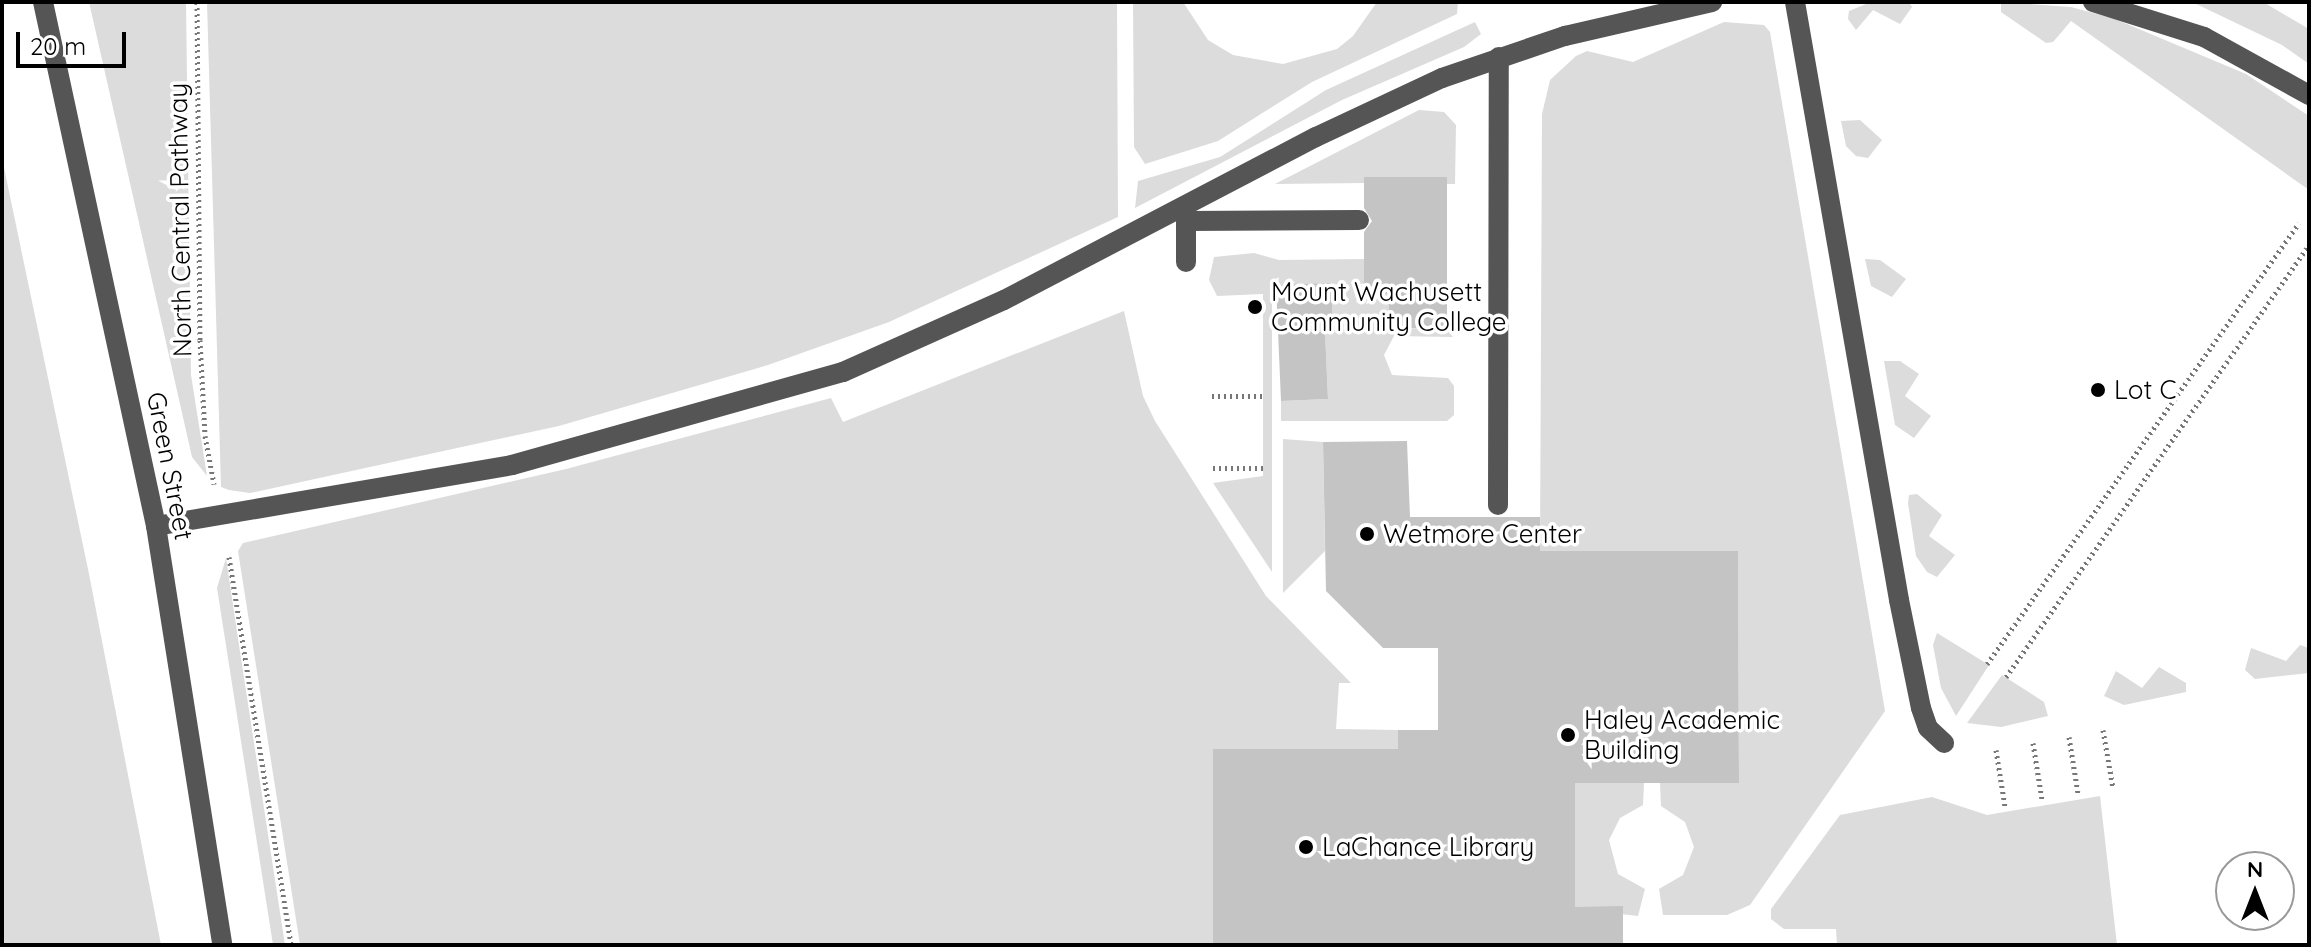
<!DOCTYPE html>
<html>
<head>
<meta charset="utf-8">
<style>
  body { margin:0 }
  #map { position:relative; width:2311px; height:947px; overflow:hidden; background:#fff; font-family:Quicksand,sans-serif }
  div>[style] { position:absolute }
  .green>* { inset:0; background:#dcdcdc }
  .building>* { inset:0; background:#c4c4c4 }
  .path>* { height:5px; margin-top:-2.5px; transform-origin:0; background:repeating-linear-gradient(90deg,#777 0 2px,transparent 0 6px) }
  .minor>* { height:20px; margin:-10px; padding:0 10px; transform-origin:10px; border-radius:10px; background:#555 }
  .dots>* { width:22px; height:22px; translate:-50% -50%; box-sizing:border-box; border:4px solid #fff; border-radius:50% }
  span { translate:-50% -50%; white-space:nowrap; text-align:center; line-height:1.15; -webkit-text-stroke:7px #fff; paint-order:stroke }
  .street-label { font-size:26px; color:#000 }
  .poi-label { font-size:26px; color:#000 }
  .left { translate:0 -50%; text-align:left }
  .frame { position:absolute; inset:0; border:4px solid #000; pointer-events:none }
  .north { position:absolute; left:2215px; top:851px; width:80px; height:80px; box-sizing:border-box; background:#fff; border:2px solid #999; border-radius:50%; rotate:0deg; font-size:22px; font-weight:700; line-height:32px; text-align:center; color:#000 }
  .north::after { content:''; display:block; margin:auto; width:28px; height:36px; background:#000; clip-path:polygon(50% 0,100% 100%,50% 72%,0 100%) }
  .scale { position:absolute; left:16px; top:32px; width:110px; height:36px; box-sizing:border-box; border:4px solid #000; border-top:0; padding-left:10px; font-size:24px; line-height:28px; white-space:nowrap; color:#000; -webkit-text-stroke:6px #fff; paint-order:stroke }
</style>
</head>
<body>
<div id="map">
  <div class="green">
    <i style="clip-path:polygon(89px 2px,186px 2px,191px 375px,207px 476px,192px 457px)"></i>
    <i style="clip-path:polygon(207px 2px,1117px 2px,1118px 217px,889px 322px,768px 365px,559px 426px,250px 493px,229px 490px,221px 487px)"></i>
    <i style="clip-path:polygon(1133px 2px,1183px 2px,1208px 40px,1233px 55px,1283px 64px,1337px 49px,1353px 36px,1377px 2px,1458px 2px,1457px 14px,1312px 82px,1218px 141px,1145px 164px,1134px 147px)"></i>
    <i style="clip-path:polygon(1871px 2px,1909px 2px,1912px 7px,1900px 24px,1873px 10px,1856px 30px,1848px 19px,1849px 11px)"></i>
    <i style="clip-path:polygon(2001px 2px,2071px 7px,2115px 19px,2246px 74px,2309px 116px,2309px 190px,2071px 21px,2053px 42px,2046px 43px,2001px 12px)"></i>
    <i style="clip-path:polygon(2192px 2px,2263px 2px,2309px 29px,2309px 64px,2282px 45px)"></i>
    <i style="clip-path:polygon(1475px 22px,1481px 34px,1464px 47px,1342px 100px,1135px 208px,1138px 181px,1220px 157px,1326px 90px)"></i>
    <i style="clip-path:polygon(1724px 22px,1764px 25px,1770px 32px,1885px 711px,1750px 905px,1727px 915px,1663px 915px,1659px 889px,1683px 875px,1694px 847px,1685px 822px,1661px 806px,1660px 783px,1739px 783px,1738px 551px,1540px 551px,1542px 114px,1550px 80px,1576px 56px,1587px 51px,1633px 62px)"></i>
    <i style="clip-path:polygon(1419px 110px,1444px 112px,1456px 125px,1455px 184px,1447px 184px,1447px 177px,1365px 177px,1364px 183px,1275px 184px)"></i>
    <i style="clip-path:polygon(1860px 120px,1882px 140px,1868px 158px,1856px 156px,1846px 146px,1841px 121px)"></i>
    <i style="clip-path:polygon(2px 158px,89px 574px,161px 945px,2px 945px)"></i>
    <i style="clip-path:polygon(1254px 253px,1279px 260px,1364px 259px,1364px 293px,1389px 294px,1390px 328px,1447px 330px,1453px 337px,1394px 336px,1384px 355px,1392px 375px,1448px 378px,1454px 386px,1454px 415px,1447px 421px,1281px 421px,1281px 401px,1328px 399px,1325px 331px,1333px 330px,1331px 283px,1276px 286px,1277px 302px,1272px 303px,1272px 572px,1213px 483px,1263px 476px,1263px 294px,1217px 296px,1209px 280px,1214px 257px)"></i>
    <i style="clip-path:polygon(1865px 259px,1880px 260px,1906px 279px,1892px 297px,1871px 286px)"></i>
    <i style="clip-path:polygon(1124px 311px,1143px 396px,1155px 421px,1266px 596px,1351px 683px,1339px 683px,1336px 729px,1398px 730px,1398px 749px,1213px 945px,300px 945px,238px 551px,243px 543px,566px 469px,831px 398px,843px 422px)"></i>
    <i style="clip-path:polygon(1884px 361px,1900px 361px,1919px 374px,1905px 396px,1931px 416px,1914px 438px,1895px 425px)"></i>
    <i style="clip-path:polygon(1283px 439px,1323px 442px,1325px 551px,1283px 593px)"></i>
    <i style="clip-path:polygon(1917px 494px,1942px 515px,1929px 536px,1955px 555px,1937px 577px,1927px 572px,1916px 556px,1908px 503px,1909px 495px)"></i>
    <i style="clip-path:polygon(226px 558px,239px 645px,285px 945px,273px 945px,217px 588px)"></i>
    <i style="clip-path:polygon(1937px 633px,1989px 665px,1956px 716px,1941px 688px,1933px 645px)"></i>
    <i style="clip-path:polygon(2300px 645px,2309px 648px,2309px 673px,2255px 679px,2245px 670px,2251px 648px,2286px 661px)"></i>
    <i style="clip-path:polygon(2159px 667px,2186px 683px,2186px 692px,2124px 705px,2104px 696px,2116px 671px,2142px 688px)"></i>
    <i style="clip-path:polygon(2002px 675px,2044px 702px,2048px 716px,2001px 727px,1967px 723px)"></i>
    <i style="clip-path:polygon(1570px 783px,1644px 783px,1643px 805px,1620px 818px,1609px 840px,1618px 874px,1645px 889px,1638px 916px,1568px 908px,1575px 882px)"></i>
    <i style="clip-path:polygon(2100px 796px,2117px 945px,1837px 945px,1836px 929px,1784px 929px,1771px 919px,1771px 909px,1840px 815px,1932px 797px,1987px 815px)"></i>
  </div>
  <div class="building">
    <i style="clip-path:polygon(1364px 177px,1447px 177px,1447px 329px,1389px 328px,1389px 294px,1364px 293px,1364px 232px,1372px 221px,1364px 208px)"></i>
    <i style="clip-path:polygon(1331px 283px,1333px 330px,1325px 331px,1328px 399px,1281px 401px,1276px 285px)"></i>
    <i style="clip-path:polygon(1407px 441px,1410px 517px,1540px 517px,1540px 551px,1738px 551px,1739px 783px,1575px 783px,1575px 907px,1623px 906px,1623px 945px,1213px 945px,1213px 749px,1398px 749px,1398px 730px,1438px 730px,1438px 648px,1383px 648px,1326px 591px,1323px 442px)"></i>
  </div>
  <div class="path">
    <i style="left:197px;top:2px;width:338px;rotate:89.5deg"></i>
    <i style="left:200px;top:340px;width:96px;rotate:87deg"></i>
    <i style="left:205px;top:436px;width:49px;rotate:79.4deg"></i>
    <i style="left:1212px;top:396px;width:51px"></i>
    <i style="left:1213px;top:468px;width:50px"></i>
    <i style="left:229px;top:557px;width:393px;rotate:80.9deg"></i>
    <i style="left:1987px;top:664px;width:540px;rotate:-54.72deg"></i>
    <i style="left:2006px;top:677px;width:528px;rotate:-54.95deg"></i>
    <i style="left:2103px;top:730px;width:59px;rotate:80.2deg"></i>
    <i style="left:2069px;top:737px;width:57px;rotate:80.9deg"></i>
    <i style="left:2033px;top:743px;width:57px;rotate:80.9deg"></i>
    <i style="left:1996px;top:750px;width:57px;rotate:80.9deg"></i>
  </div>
  <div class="minor">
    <i style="left:43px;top:2px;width:536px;rotate:77.83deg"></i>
    <i style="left:156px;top:526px;width:424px;rotate:81deg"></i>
    <i style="left:1795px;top:2px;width:607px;rotate:80.13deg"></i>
    <i style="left:1899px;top:600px;width:110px;rotate:78.5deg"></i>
    <i style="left:1921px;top:708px;width:21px;rotate:71deg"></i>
    <i style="left:1928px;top:728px;width:22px;rotate:43deg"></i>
    <i style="left:2093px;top:2px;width:116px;rotate:17.5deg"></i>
    <i style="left:2204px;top:37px;width:120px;rotate:28.9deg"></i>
    <i style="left:1186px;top:221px;width:173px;rotate:-0.3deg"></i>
    <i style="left:1186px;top:262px;width:53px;rotate:-90deg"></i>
    <i style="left:1498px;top:505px;width:448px;rotate:-89.9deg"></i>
    <i style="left:156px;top:526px;width:361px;rotate:-9.7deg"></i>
    <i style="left:512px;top:465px;width:344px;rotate:-15.7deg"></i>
    <i style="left:843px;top:372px;width:176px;rotate:-24.1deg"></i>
    <i style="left:1004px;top:300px;width:352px;rotate:-27.6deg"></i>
    <i style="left:1316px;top:137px;width:139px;rotate:-25.1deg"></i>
    <i style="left:1442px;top:78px;width:130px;rotate:-18.9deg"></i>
    <i style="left:1565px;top:36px;width:151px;rotate:-13deg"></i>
  </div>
  <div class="dots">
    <i style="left:1255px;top:307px;background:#000"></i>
    <i style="left:2098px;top:390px;background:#000"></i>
    <i style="left:1367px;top:534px;background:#000"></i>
    <i style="left:1568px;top:735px;background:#000"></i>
    <i style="left:1306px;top:847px;background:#000"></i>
  </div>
  <div class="street-label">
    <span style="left:180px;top:220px;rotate:-91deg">North Central Pathway</span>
    <span style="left:170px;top:466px;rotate:79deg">Green Street</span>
  </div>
  <div class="poi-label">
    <span class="left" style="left:1271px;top:307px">Mount Wachusett<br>Community College</span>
    <span class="left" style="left:2114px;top:390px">Lot C</span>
    <span class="left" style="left:1383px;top:534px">Wetmore Center</span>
    <span class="left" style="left:1584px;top:735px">Haley Academic<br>Building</span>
    <span class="left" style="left:1322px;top:847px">LaChance Library</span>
  </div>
  <div class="frame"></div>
  <div class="north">N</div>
  <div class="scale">20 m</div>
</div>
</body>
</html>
